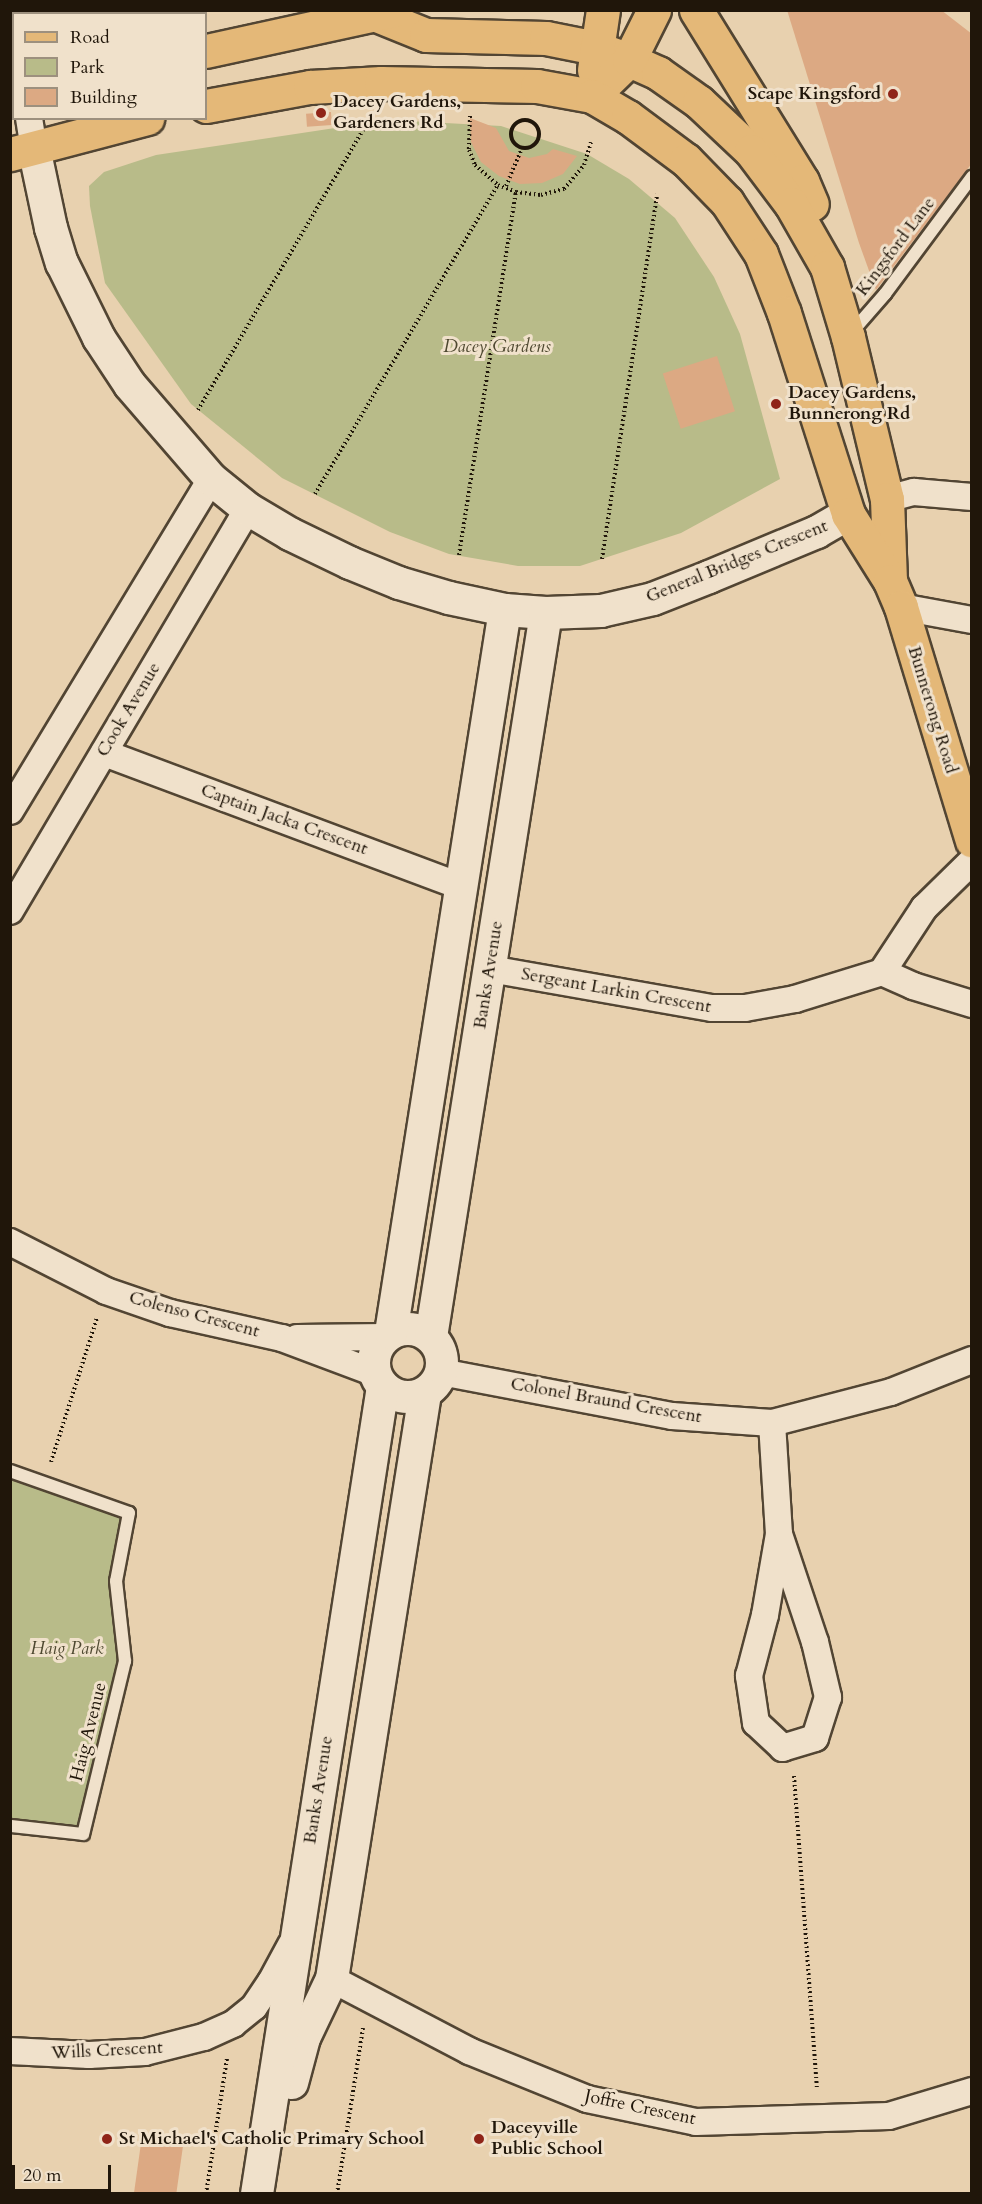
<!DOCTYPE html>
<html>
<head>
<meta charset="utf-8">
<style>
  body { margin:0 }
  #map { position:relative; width:982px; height:2204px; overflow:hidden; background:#e8d1af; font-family:Cardo,serif }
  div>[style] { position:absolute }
  .green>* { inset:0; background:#b8bb89 }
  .building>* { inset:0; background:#dca983; transform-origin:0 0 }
  .path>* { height:4px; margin-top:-2px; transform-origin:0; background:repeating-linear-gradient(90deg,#20160a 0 1.5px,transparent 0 4.5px) }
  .path>.ring { margin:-2px; padding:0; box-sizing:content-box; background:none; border:4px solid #20160a; border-radius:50% }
  .roads { filter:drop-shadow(2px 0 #524533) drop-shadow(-2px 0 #524533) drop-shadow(0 2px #524533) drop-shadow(0 -2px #524533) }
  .service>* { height:12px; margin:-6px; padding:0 6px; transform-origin:6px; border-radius:6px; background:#f0e1cb }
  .minor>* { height:26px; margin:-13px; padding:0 13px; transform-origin:13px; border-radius:13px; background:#f0e1cb }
  .tertiary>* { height:32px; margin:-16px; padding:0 16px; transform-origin:16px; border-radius:16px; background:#f0e1cb }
  .tertiary>.ring { margin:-16px; padding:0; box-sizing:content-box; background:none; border:32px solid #f0e1cb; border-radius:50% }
  .primary>* { height:33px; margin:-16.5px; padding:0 16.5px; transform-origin:16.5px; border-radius:16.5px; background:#e4b878 }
  .dots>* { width:16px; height:16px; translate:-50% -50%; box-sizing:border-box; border:3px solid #f0e1cb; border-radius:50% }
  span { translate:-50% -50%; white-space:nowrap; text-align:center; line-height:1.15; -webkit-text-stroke:6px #f0e1cb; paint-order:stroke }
  .poi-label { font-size:18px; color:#20160a; font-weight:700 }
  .right { translate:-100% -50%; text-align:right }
  .left { translate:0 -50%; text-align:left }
  .street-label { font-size:18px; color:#20160a }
  .park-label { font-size:18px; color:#4e4830; font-style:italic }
  .frame { position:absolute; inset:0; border:12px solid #20160a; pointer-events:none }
  .legend { position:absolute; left:12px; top:12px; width:195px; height:108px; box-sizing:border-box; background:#f0e1cb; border:2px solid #9d907e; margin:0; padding:8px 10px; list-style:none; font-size:18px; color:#20160a }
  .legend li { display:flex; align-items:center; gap:12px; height:30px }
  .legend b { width:30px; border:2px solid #9d907e }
  .scale { position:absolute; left:12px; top:2165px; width:99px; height:27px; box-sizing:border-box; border:3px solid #20160a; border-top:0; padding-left:8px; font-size:18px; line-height:21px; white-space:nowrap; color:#20160a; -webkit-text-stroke:4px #f0e1cb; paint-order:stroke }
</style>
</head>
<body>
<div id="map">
  <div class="green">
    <i style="clip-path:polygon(408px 121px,501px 126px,587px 154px,629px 179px,675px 218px,714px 277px,740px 334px,780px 479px,681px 533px,580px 566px,518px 566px,449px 554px,390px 532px,282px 478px,191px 404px,105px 283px,90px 206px,89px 186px,104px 172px,156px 155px,368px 123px)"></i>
    <i style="clip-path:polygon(10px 1471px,129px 1513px,116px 1581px,125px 1661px,83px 1834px,11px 1826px)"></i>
  </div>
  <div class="building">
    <i style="clip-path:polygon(76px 10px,190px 10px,190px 11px,181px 14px,77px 14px)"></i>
    <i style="clip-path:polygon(787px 10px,941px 10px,972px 34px,972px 163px,876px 290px,859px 243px)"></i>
    <i style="left:331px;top:112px;width:13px;height:25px;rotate:86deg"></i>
    <i style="clip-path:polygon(470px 118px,496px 128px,509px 151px,529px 158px,547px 154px,553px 149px,577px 156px,563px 174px,542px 183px,520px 184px,499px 176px,481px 162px,471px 142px)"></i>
    <i style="left:717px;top:356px;width:58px;height:57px;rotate:72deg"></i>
    <i style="left:142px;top:2136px;width:42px;height:59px;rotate:8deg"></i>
  </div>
  <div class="path">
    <i style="left:470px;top:116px;width:34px;rotate:92deg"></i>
    <i style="left:469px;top:150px;width:16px;rotate:68deg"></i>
    <i style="left:475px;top:165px;width:30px;rotate:41deg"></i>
    <i class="ring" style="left:511px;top:120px;width:24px;height:24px"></i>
    <i style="left:506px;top:186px;width:41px;rotate:-67.2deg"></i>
    <i style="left:198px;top:410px;width:341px;rotate:-59.5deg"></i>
    <i style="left:315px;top:494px;width:359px;rotate:-59.4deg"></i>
    <i style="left:498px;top:185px;width:19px;rotate:21deg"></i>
    <i style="left:459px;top:555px;width:367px;rotate:-81.1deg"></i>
    <i style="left:516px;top:192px;width:25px;rotate:7deg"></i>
    <i style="left:541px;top:195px;width:24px;rotate:-15deg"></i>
    <i style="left:564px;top:189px;width:31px;rotate:-50deg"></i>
    <i style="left:584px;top:165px;width:24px;rotate:-73deg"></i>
    <i style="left:602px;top:559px;width:369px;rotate:-81.4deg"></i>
    <i style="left:51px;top:1462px;width:151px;rotate:-72.3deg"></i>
    <i style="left:794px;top:1776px;width:313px;rotate:85.8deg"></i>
    <i style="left:206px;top:2194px;width:138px;rotate:-81.2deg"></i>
    <i style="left:337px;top:2194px;width:168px;rotate:-81.1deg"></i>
  </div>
  <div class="roads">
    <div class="service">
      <i style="left:851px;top:333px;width:52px;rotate:-48.9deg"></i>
      <i style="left:885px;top:294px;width:146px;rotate:-53.4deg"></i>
      <i style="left:10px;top:1471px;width:126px;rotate:19.4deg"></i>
      <i style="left:129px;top:1513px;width:69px;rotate:100.8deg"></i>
      <i style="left:116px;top:1581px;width:81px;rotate:83.6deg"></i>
      <i style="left:125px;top:1661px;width:178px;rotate:103.6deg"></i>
      <i style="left:83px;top:1834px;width:73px;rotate:-173.7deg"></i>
    </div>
    <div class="minor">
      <i style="left:29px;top:118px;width:30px;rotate:81deg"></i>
      <i style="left:887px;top:499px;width:28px;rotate:-15deg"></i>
      <i style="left:914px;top:492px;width:58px;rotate:4.9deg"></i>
      <i style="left:901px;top:607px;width:72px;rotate:10.4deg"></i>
      <i style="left:104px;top:753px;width:383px;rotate:20.5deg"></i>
      <i style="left:10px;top:811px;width:388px;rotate:-58.8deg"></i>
      <i style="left:10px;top:911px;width:467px;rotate:-59.4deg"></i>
      <i style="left:490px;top:969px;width:225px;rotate:10deg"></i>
      <i style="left:712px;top:1008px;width:33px"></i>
      <i style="left:745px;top:1008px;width:51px;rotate:-10.2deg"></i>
      <i style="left:795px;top:999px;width:91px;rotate:-17.2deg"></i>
      <i style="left:882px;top:972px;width:77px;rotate:-56.7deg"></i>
      <i style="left:924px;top:908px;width:67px;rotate:-44.4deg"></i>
      <i style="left:882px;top:972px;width:34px;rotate:24deg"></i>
      <i style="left:913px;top:986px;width:62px;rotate:17deg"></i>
      <i style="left:10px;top:1242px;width:108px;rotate:27deg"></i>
      <i style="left:106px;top:1291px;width:68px;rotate:19deg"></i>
      <i style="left:170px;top:1313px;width:115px;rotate:12.6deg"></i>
      <i style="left:282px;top:1338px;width:99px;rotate:20.6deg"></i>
      <i style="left:297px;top:1338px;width:89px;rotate:-0.6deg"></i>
      <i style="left:441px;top:1372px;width:235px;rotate:10.8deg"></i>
      <i style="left:672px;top:1416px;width:100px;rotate:4deg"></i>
      <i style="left:772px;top:1423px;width:123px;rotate:-14.6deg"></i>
      <i style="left:891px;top:1392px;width:87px;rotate:-21.6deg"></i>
      <i style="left:772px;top:1423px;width:111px;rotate:86.4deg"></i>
      <i style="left:779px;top:1534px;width:114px;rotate:71.6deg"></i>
      <i style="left:815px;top:1642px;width:57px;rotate:76.7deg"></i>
      <i style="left:828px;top:1697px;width:43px;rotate:107.6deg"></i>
      <i style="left:815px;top:1738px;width:34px;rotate:163deg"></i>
      <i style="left:783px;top:1748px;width:37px;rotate:-137deg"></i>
      <i style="left:756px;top:1723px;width:48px;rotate:-98.5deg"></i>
      <i style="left:749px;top:1676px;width:63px;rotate:-75.3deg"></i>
      <i style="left:765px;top:1615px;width:82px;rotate:-80.2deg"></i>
      <i style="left:332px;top:1979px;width:155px;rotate:27.7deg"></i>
      <i style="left:469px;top:2051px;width:127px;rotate:22.1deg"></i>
      <i style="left:587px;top:2099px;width:111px;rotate:11.9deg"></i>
      <i style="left:696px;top:2122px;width:193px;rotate:-1.8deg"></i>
      <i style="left:889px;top:2116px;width:87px;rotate:-16.8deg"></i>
      <i style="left:10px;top:2051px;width:79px;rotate:2.9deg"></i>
      <i style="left:89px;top:2055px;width:56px;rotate:-3.1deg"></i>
      <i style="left:145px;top:2052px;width:61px;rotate:-14.3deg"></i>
      <i style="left:204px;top:2037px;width:32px;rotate:-24deg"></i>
      <i style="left:233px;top:2024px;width:27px;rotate:-39deg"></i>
      <i style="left:254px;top:2007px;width:30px;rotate:-56deg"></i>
      <i style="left:271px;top:1982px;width:42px;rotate:-61.6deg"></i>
    </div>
    <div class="tertiary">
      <i style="left:10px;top:21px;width:12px;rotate:70deg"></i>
      <i style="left:34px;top:148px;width:82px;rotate:78deg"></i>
      <i style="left:51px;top:228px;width:37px;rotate:73deg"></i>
      <i style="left:62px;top:263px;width:84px;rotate:63.7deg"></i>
      <i style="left:99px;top:338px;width:56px;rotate:56.6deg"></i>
      <i style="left:130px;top:385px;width:124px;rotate:49.2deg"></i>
      <i style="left:211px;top:479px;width:48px;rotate:39deg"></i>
      <i style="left:248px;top:509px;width:49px;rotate:30.8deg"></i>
      <i style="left:290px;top:534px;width:67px;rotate:25.8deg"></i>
      <i style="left:350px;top:563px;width:53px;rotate:22.2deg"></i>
      <i style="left:399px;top:583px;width:52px;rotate:16.7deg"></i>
      <i style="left:449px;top:598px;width:57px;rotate:12.1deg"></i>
      <i style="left:505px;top:610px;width:41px;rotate:4.2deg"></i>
      <i style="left:546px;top:613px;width:55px;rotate:-2.1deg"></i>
      <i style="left:601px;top:611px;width:53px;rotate:-13deg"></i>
      <i style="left:653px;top:599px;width:60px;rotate:-21.4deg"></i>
      <i style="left:709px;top:577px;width:117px;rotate:-22.6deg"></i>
      <i style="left:817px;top:532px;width:36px;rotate:-30deg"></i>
      <i class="ring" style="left:374px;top:1329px;width:36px;height:36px"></i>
      <i style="left:391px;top:1333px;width:732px;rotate:-81.04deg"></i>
      <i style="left:431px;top:1337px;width:733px;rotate:-80.97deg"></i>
      <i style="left:292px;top:2083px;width:47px;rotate:-75.1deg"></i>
      <i style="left:304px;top:2038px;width:65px;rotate:-64.6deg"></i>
      <i style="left:332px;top:1979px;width:592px;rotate:-80.97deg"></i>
      <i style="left:257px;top:2194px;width:817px;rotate:-81.13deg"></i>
    </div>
    <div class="primary">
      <i style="left:696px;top:10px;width:201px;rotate:58.2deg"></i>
      <i style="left:802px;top:181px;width:25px;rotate:67deg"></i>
      <i style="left:374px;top:14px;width:56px;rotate:22deg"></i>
      <i style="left:426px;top:35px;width:120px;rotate:1.4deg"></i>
      <i style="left:546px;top:38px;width:51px;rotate:11.3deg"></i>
      <i style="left:596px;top:48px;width:35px;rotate:20deg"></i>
      <i style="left:629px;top:60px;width:32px;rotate:24deg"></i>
      <i style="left:658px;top:73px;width:50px;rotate:35.3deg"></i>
      <i style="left:699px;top:102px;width:71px;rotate:43.3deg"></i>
      <i style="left:751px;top:151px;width:66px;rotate:53deg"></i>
      <i style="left:791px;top:204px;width:73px;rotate:60.3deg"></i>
      <i style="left:827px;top:267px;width:73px;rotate:73.3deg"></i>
      <i style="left:848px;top:337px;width:167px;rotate:76.5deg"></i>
      <i style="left:887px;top:499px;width:80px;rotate:87.9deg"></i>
      <i style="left:206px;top:51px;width:192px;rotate:-12.3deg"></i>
      <i style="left:594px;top:70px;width:61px;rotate:-81.5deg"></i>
      <i style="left:592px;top:96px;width:52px;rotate:-44.2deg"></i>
      <i style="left:629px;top:60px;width:56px;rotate:-63.4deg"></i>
      <i style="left:10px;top:101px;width:4px;rotate:-14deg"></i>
      <i style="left:206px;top:106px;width:106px;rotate:-10.4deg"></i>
      <i style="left:310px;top:87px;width:71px;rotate:-3.2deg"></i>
      <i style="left:381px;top:83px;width:156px;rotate:1.1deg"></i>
      <i style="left:537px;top:86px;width:56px;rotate:10.3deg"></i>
      <i style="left:592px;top:96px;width:42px;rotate:30.3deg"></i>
      <i style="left:628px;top:117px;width:72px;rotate:36.6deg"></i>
      <i style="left:686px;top:160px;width:59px;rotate:45.7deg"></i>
      <i style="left:727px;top:202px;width:62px;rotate:56.8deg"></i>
      <i style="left:761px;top:254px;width:63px;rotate:68.7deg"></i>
      <i style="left:784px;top:313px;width:211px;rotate:72.3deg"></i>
      <i style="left:848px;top:514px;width:79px;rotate:57.9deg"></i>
      <i style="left:890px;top:581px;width:28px;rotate:67deg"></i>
      <i style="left:901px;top:607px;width:244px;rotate:73.1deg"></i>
      <i style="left:10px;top:154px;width:142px;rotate:-14.7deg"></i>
    </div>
  </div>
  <div class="dots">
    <i style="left:893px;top:94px;background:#8f2418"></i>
    <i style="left:321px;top:113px;background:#8f2418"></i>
    <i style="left:776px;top:404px;background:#8f2418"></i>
    <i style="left:107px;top:2139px;background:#8f2418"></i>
    <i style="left:479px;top:2139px;background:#8f2418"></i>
  </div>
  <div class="poi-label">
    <span class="right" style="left:881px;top:94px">Scape Kingsford</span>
    <span class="left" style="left:333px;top:113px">Dacey Gardens,<br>Gardeners Rd</span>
    <span class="left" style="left:788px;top:404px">Dacey Gardens,<br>Bunnerong Rd</span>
    <span class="left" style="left:491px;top:2139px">Daceyville<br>Public School</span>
    <span class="left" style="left:119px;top:2139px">St Michael's Catholic Primary School</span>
  </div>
  <div class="street-label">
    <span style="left:896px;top:247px;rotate:-53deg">Kingsford Lane</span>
    <span style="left:737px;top:562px;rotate:-22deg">General Bridges Crescent</span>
    <span style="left:129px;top:710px;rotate:-59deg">Cook Avenue</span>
    <span style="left:932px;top:710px;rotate:73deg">Bunnerong Road</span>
    <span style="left:284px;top:820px;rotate:20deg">Captain Jacka Crescent</span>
    <span style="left:489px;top:975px;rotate:-81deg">Banks Avenue</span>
    <span style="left:616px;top:991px;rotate:10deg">Sergeant Larkin Crescent</span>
    <span style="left:194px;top:1315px;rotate:15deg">Colenso Crescent</span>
    <span style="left:606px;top:1401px;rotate:10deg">Colonel Braund Crescent</span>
    <span style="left:89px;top:1732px;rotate:-76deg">Haig Avenue</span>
    <span style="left:319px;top:1790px;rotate:-81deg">Banks Avenue</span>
    <span style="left:107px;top:2051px;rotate:-3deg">Wills Crescent</span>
    <span style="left:640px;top:2108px;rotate:12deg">Joffre Crescent</span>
  </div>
  <div class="park-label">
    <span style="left:497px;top:347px">Dacey Gardens</span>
    <span style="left:67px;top:1649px">Haig Park</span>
  </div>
  <div class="frame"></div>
  <ul class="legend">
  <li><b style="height:8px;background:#e4b878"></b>Road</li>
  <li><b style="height:16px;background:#b8bb89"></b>Park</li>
  <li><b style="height:16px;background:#dca983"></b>Building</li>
  </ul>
  <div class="scale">20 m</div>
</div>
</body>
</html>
